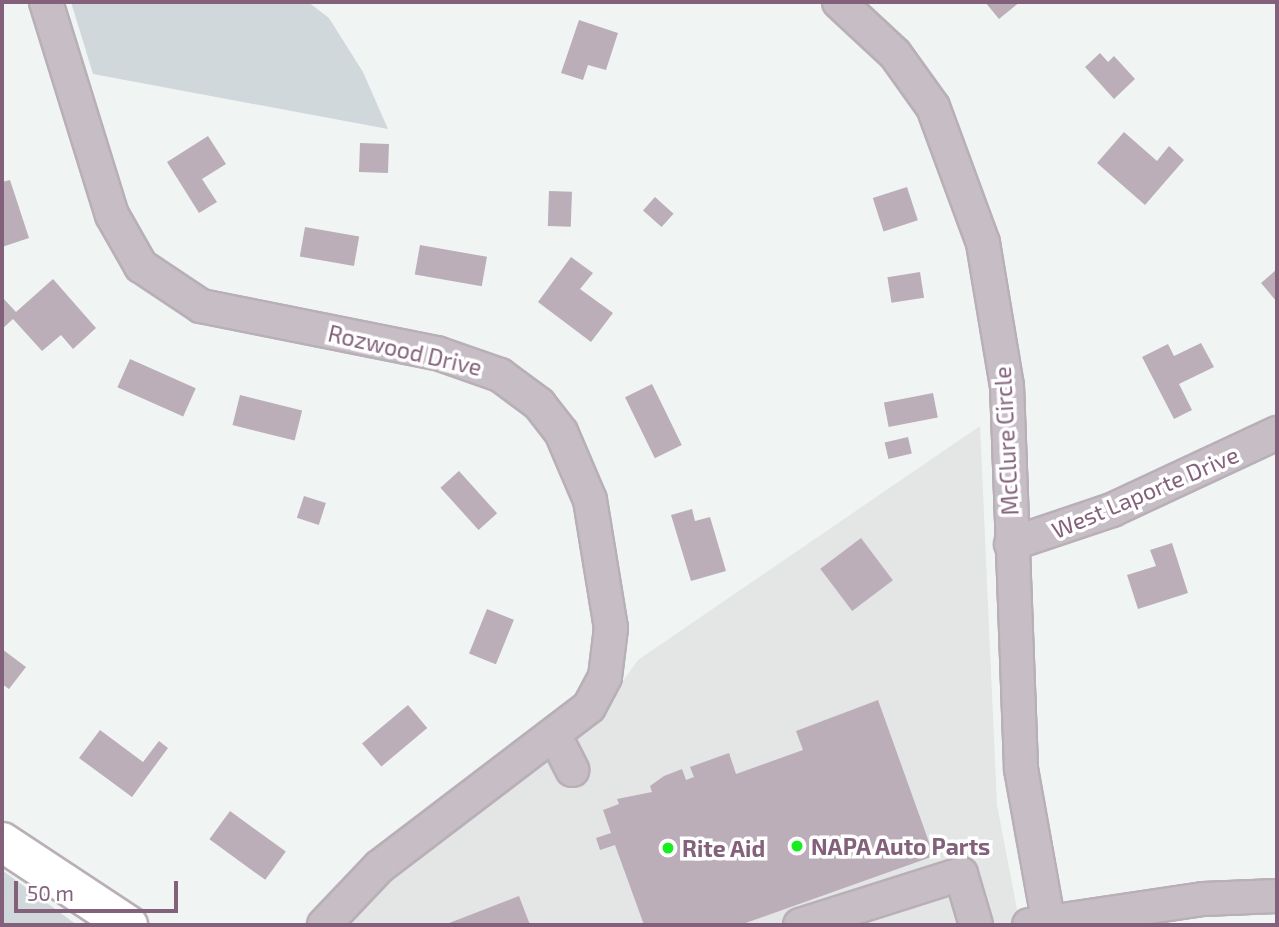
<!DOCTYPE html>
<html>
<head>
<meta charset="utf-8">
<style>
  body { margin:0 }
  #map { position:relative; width:1279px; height:927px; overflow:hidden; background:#f0f5f4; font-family:"Exo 2",sans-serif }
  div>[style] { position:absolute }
  .built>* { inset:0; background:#e4e5e5 }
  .green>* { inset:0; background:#d1d8dc }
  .building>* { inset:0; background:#bbaeb8; transform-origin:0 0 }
  .roads { filter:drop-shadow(2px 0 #b9afb7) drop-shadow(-2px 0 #b9afb7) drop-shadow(0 2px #b9afb7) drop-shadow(0 -2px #b9afb7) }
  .minor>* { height:32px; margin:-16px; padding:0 16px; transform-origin:16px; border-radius:16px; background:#c7bec5 }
  .major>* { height:38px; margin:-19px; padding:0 19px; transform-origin:19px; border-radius:19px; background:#fff }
  .dots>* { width:19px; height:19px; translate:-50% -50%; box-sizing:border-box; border:4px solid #fff; border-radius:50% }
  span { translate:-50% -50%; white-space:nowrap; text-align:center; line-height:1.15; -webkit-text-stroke:7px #fff; paint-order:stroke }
  .street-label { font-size:23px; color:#83617b }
  .poi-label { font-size:23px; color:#83617b; font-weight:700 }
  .left { translate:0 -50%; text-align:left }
  .frame { position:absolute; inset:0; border:4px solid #83617b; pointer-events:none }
  .scale { position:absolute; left:14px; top:881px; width:164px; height:32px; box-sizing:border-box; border:4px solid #83617b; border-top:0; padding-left:9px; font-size:21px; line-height:24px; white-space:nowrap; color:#83617b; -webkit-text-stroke:5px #fff; paint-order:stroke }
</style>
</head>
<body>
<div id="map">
  <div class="built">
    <i style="clip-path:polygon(980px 426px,997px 805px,1020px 925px,341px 925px,381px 882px,589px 728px,638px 660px)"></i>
  </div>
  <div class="green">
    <i style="clip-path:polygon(71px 2px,308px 2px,329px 18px,363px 72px,388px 129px,93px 74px)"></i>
    <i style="clip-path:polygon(2px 870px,77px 925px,2px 925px)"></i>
  </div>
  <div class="building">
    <i style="clip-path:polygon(985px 2px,1020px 2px,999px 19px)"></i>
    <i style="clip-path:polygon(579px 20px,618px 33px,606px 70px,588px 65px,583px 80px,561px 73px)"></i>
    <i style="clip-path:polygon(1100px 53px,1108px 62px,1114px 56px,1135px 79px,1114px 99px,1085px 67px)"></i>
    <i style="clip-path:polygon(1124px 132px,1157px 161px,1169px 146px,1184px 160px,1145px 205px,1097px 163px)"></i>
    <i style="clip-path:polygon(208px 136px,226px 164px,202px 179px,217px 202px,199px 213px,167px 162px)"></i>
    <i style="left:360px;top:143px;width:29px;height:29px;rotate:2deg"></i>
    <i style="clip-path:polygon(10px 180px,29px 238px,2px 247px,2px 182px)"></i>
    <i style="left:907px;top:187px;width:35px;height:36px;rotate:72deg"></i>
    <i style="left:549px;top:191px;width:23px;height:35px;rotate:2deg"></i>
    <i style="left:655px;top:197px;width:25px;height:18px;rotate:42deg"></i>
    <i style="left:305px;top:227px;width:55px;height:30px;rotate:10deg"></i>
    <i style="left:420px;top:245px;width:68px;height:30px;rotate:10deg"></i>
    <i style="clip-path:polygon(571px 257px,593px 273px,580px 289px,613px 313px,591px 342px,538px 302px)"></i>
    <i style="clip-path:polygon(1277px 269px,1277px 302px,1261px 283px)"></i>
    <i style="left:920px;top:272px;width:26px;height:33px;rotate:81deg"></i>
    <i style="clip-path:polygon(53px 279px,96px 328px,73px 349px,61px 335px,42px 351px,13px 319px,2px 329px,2px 297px,16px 312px)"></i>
    <i style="clip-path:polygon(1201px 343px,1214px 367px,1179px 384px,1192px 410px,1174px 419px,1142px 357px,1168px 344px,1174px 356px)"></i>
    <i style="left:130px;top:359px;width:72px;height:31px;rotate:24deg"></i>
    <i style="left:652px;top:384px;width:68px;height:30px;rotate:64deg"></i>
    <i style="left:933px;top:393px;width:25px;height:50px;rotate:79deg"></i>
    <i style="left:240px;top:395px;width:64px;height:31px;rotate:14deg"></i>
    <i style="left:908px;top:437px;width:17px;height:24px;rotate:77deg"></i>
    <i style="left:459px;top:471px;width:57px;height:25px;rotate:48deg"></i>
    <i style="left:304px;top:496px;width:23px;height:23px;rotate:18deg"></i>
    <i style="clip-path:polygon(692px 509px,695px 521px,710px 517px,726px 571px,691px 581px,671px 515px)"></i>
    <i style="left:861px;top:538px;width:53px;height:51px;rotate:53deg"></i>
    <i style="clip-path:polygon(1172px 543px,1188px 593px,1138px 609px,1127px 575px,1156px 566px,1150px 550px)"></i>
    <i style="left:487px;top:609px;width:29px;height:48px;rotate:22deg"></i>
    <i style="clip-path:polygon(2px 649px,26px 667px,9px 689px,2px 684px)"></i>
    <i style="clip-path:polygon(878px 700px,934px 856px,740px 925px,644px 925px,615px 845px,600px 850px,596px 838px,611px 833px,603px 810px,619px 804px,617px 799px,652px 792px,650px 786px,664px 776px,682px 769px,686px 780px,694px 777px,690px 767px,729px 753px,736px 774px,803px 750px,796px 731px)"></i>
    <i style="left:408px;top:705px;width:30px;height:60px;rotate:50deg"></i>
    <i style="clip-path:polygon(100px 730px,143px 762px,159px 741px,168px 748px,132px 797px,79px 758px)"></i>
    <i style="left:230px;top:811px;width:69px;height:35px;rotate:36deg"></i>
    <i style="clip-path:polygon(519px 896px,530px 925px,444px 925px)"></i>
  </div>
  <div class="roads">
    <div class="minor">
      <i style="left:46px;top:2px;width:223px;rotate:72.8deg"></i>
      <i style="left:112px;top:215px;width:59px;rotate:60.4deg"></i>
      <i style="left:141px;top:266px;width:72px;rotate:33.7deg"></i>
      <i style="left:201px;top:306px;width:241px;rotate:11.3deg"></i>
      <i style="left:437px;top:353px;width:67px;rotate:19.2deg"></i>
      <i style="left:500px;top:375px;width:49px;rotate:36.6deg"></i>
      <i style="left:539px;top:404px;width:36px;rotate:52deg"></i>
      <i style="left:561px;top:432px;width:74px;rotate:66.9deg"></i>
      <i style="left:590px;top:500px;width:130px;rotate:80.7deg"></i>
      <i style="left:611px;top:628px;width:49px;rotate:97deg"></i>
      <i style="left:605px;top:677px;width:34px;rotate:118deg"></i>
      <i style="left:589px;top:707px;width:264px;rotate:142.7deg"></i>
      <i style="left:379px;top:867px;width:80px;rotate:133.5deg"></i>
      <i style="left:839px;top:2px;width:76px;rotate:42.9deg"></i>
      <i style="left:895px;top:54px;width:65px;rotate:54.4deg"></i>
      <i style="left:933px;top:107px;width:145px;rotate:69.8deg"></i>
      <i style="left:983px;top:243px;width:145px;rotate:80.5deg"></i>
      <i style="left:1007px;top:386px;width:383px;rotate:87.9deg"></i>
      <i style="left:1021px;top:769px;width:158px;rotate:79.8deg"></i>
      <i style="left:1011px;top:544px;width:107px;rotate:-18.6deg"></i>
      <i style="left:1112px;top:510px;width:182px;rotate:-25deg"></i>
      <i style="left:556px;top:738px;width:36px;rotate:63deg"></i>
      <i style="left:800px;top:925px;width:169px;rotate:-17.6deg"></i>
      <i style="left:961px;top:874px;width:53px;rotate:73.6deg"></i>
      <i style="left:1029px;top:925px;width:176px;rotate:-8.5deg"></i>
      <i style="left:1203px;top:899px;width:74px;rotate:-2.3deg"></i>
    </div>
    <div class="major">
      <i style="left:2px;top:842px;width:151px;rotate:33.4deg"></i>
    </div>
  </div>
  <div class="dots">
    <i style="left:797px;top:846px;background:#16ee1f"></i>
    <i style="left:668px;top:848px;background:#16ee1f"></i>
  </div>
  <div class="street-label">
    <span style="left:405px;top:350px;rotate:13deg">Rozwood Drive</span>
    <span style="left:1006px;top:441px;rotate:-93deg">McClure Circle</span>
    <span style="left:1145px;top:492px;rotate:-23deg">West Laporte Drive</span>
  </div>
  <div class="poi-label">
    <span class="left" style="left:811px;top:846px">NAPA Auto Parts</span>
    <span class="left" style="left:682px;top:848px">Rite Aid</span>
  </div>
  <div class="frame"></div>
  <div class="scale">50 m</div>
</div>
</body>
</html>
